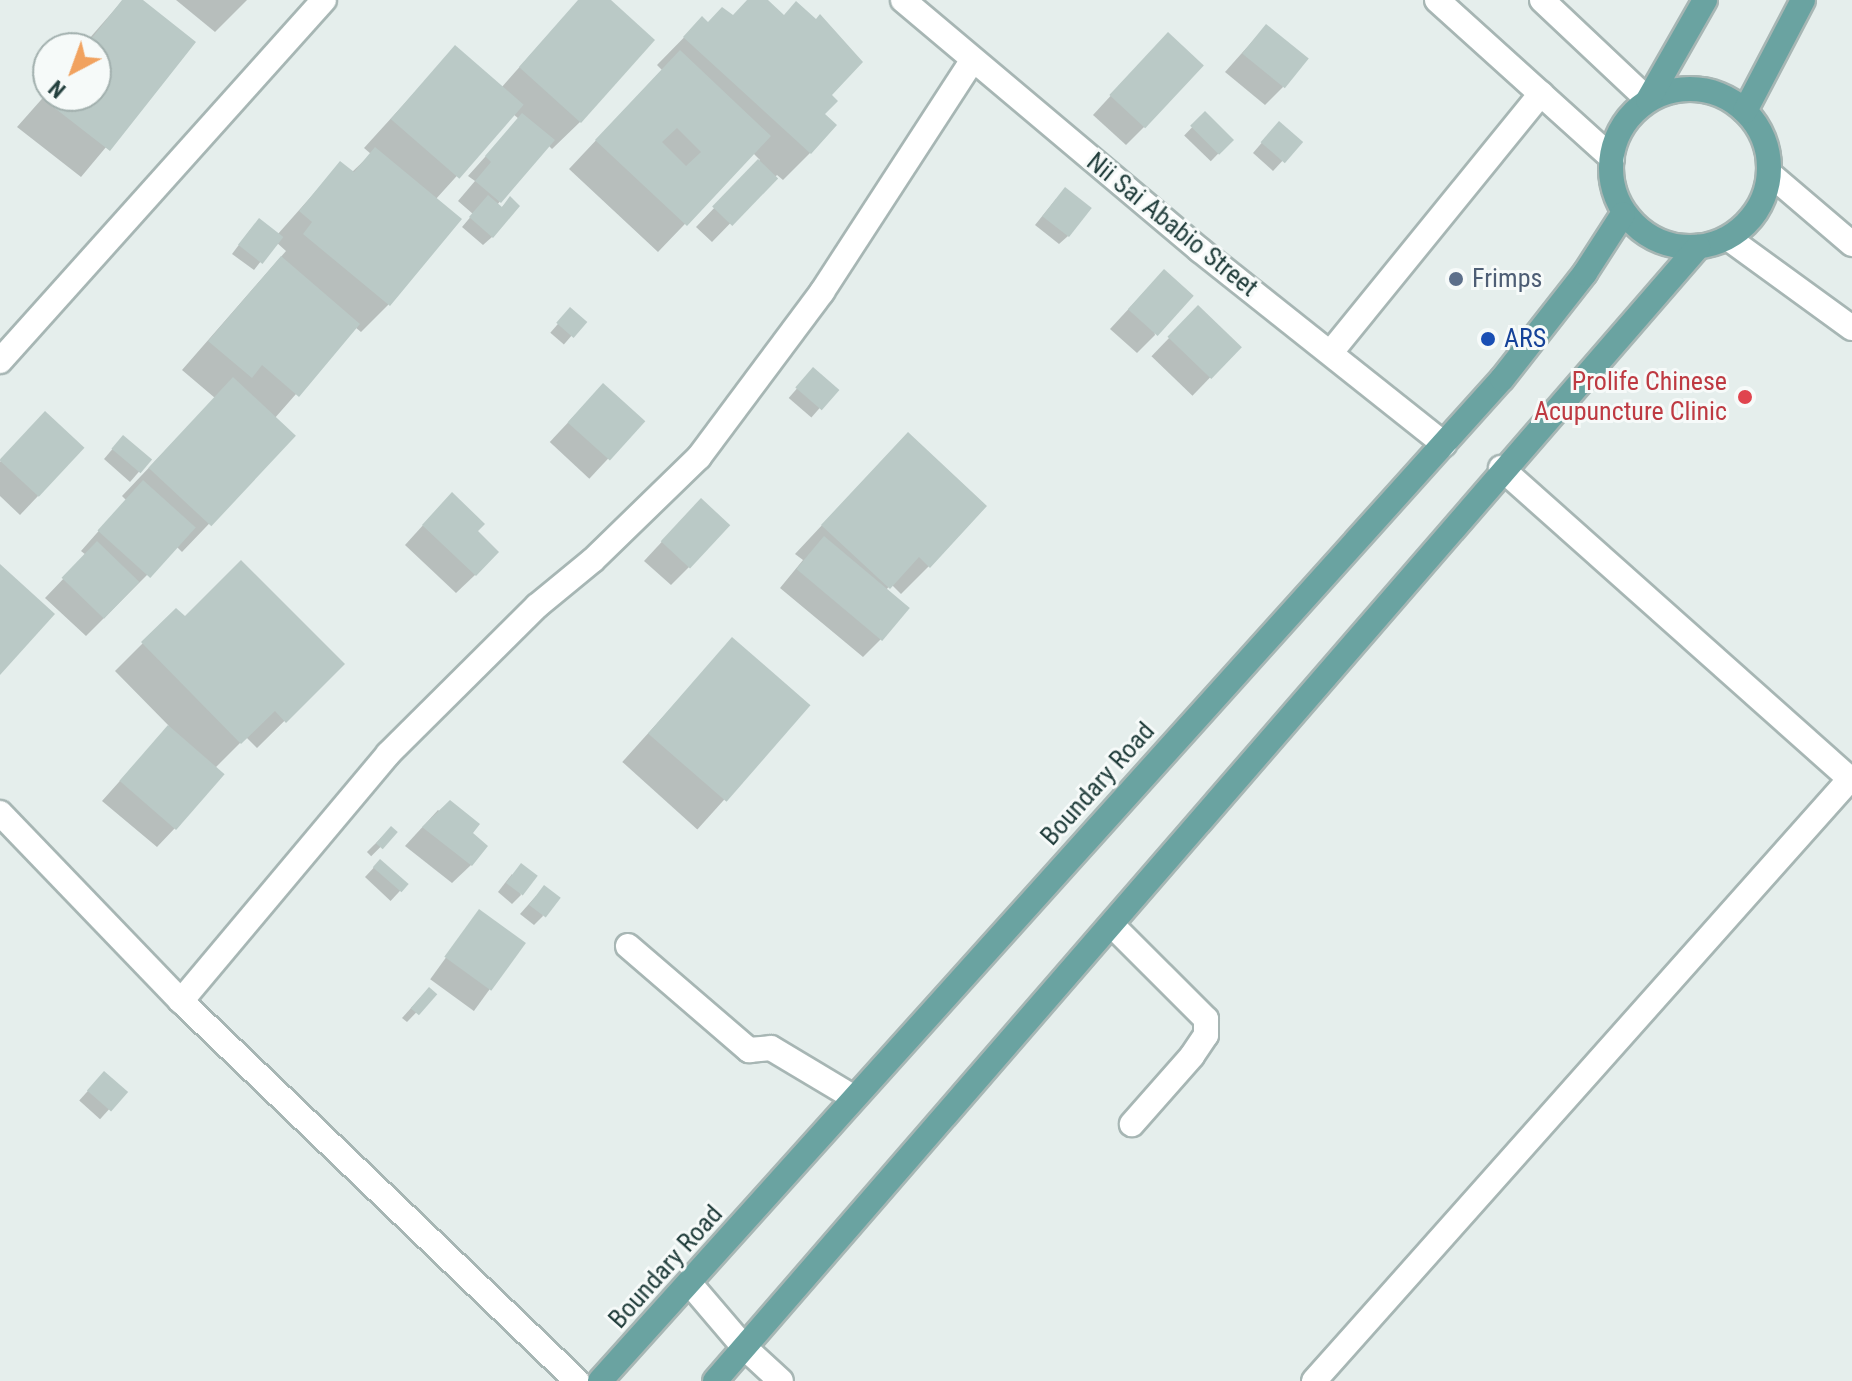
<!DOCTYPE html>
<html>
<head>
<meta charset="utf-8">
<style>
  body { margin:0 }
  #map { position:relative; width:1852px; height:1381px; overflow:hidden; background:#e5eeec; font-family:"Roboto Condensed",sans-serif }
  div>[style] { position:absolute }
  .shadow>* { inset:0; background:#0003; transform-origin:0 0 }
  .building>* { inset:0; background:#bac9c6; transform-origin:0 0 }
  .roads { filter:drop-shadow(2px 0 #a7b6b4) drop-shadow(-2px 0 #a7b6b4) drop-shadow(0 2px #a7b6b4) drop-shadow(0 -2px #a7b6b4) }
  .minor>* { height:24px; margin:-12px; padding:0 12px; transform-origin:12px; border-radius:12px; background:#fff }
  .major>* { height:24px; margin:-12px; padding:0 12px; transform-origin:12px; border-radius:12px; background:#6aa3a1 }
  .major>.ring { margin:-12px; padding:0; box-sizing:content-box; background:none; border:24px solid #6aa3a1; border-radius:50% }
  .dots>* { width:22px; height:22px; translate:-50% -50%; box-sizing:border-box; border:4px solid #f6faf9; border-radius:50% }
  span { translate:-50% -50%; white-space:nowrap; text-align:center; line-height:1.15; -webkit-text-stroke:6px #f6faf9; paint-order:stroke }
  .street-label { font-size:26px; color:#24403e }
  .service-label { font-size:26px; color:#4e5e75 }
  .left { translate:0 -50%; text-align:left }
  .transit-label { font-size:26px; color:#164399 }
  .health-label { font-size:26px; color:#be3a42 }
  .right { translate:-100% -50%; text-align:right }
  .north { position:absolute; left:32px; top:32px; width:80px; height:80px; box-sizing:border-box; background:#f6faf9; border:2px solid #a2b0ae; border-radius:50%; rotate:221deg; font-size:22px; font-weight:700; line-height:32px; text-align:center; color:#24403e }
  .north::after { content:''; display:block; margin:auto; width:28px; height:36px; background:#f1a25f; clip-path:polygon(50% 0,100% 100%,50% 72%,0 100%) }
</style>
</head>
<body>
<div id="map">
  <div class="shadow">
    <i style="clip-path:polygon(123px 0,140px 0,194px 42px,81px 177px,17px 127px,48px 92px,48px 96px,96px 96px,96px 48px,81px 48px)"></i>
    <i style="clip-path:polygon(176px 0,247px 0,215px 32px)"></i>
    <i style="clip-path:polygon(579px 0,608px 0,580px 122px,552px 149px,548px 145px,497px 205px,501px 208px,510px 199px,492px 237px,483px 245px,462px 227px,473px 214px,458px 201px,475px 181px,468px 176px,519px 119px,513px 114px,435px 200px,388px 305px,361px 332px,355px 327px,274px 419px,293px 436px,182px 552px,176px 546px,86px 636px,45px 598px,86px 555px,81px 551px,126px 500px,122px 496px,215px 398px,182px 370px,286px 251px,276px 242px,254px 270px,232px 254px,250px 230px,259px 221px,277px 235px,340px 164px,351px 173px,371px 154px,364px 148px,455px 48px,501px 88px)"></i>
    <i style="clip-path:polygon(749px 0,765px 0,829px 95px,810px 153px,783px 180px,777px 175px,712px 242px,696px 227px,760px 160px,753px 153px,658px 252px,569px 169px,662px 70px,657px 65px,702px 19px,708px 24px,732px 17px)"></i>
    <i style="clip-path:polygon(1266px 26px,1283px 87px,1265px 105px,1225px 72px)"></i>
    <i style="clip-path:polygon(1150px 53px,1144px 127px,1126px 145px,1093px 115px)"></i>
    <i style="left:1205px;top:114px;width:37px;height:30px;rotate:44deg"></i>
    <i style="clip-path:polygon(1271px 132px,1300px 142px,1273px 171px,1253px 153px)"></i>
    <i style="clip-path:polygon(1056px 199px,1068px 236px,1059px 244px,1035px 225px)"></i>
    <i style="clip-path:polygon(1146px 290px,1155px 335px,1137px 353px,1110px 329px)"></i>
    <i style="left:1198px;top:308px;width:57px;height:67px;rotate:44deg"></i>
    <i style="left:570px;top:310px;width:18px;height:30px;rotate:41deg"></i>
    <i style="left:813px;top:370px;width:30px;height:37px;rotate:41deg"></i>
    <i style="left:603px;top:385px;width:54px;height:78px;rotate:43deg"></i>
    <i style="clip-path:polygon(27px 432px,38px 496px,20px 515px,0 496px,0 462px)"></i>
    <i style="clip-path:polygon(115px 446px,150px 459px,130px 482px,104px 459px)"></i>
    <i style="clip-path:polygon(881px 462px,929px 566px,901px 594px,891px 584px,886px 590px,882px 638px,863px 657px,780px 588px,803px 560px,795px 554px)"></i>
    <i style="clip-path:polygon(434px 513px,475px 532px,475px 575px,456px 593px,405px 545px)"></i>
    <i style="clip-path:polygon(683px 519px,689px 567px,671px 585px,644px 561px)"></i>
    <i style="clip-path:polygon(176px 610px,185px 619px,342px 664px,257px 748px,246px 737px,215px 768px,175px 828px,157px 847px,102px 801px,169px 726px,115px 671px)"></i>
    <i style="left:732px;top:640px;width:101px;height:164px;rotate:42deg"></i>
    <i style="clip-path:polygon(438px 810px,470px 834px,471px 865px,452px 883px,405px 846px)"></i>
    <i style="left:391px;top:828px;width:6px;height:34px;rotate:45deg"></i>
    <i style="left:380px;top:861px;width:35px;height:22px;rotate:43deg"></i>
    <i style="clip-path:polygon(512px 874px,521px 895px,512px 904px,498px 892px)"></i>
    <i style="clip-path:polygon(536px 896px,543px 916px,534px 925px,520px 914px)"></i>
    <i style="left:479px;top:912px;width:54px;height:83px;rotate:36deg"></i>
    <i style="clip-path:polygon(434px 994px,407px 1022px,402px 1018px,420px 998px)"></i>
    <i style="left:104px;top:1073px;width:28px;height:37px;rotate:42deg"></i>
  </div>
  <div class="building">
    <i style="clip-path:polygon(122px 0,143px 0,196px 42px,110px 151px,43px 99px,48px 93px,96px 96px,96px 48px,84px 48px)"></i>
    <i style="clip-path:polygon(578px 0,611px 0,655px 40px,581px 123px,519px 67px)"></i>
    <i style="clip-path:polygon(747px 0,768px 0,784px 15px,796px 1px,816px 19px,820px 14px,863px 62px,832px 95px,838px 101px,825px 114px,837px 125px,811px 154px,683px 37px,702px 16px,708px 22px,722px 7px,733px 15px)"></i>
    <i style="left:1266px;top:24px;width:55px;height:38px;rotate:39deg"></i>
    <i style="left:1168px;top:32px;width:49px;height:86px;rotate:43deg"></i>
    <i style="left:455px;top:45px;width:91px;height:98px;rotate:41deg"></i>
    <i style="clip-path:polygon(evenodd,680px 50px,771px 136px,687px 226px,595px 140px,680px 50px,677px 128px,701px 152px,686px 166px,662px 142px,677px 128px)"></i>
    <i style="left:1205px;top:111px;width:41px;height:21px;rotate:45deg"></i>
    <i style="clip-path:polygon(522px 113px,555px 140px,501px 203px,475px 181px,491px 162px,485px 156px)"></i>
    <i style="left:1279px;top:121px;width:32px;height:28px;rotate:41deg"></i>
    <i style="clip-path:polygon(375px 147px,462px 219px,390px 306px,303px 234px,312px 222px,299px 211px,340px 161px,354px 172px)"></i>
    <i style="left:758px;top:159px;width:28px;height:66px;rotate:44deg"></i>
    <i style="left:1065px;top:187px;width:34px;height:37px;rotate:38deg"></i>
    <i style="clip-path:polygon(488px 195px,502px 207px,510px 196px,520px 206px,493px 238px,469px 217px)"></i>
    <i style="left:259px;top:218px;width:31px;height:34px;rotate:38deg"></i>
    <i style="clip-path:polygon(281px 256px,360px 324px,299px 397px,262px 365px,252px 378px,208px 341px)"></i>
    <i style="left:1164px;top:269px;width:40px;height:54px;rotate:42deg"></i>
    <i style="left:1198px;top:305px;width:61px;height:44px;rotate:44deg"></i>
    <i style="left:570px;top:307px;width:23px;height:21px;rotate:41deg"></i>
    <i style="left:813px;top:367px;width:35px;height:27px;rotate:41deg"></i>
    <i style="left:233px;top:377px;width:86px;height:124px;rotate:43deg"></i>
    <i style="left:603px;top:383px;width:57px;height:53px;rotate:42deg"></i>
    <i style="left:45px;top:411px;width:54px;height:67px;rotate:43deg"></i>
    <i style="clip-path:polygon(908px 432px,987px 506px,930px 568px,919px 557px,890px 589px,821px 525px)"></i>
    <i style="left:123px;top:435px;width:38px;height:18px;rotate:40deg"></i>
    <i style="left:143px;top:480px;width:71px;height:68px;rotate:42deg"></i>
    <i style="clip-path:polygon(452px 492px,485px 524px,478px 531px,499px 552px,476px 576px,422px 525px)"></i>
    <i style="left:701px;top:498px;width:40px;height:59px;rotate:43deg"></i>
    <i style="left:824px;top:536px;width:112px;height:43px;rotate:40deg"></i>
    <i style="left:97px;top:541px;width:59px;height:51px;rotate:44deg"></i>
    <i style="clip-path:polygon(241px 560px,345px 664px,286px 723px,275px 711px,241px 744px,141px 642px,176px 608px,185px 616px)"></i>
    <i style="clip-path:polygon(0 564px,55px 614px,0 675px)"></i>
    <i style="left:732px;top:637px;width:104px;height:128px;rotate:41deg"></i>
    <i style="left:168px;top:725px;width:75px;height:74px;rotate:41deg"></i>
    <i style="clip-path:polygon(450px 800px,480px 824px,473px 833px,488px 846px,472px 866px,422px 827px)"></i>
    <i style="left:391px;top:826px;width:9px;height:23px;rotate:41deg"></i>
    <i style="left:380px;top:859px;width:38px;height:11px;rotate:41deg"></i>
    <i style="left:521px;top:863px;width:21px;height:25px;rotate:37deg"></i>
    <i style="left:544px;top:885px;width:21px;height:25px;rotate:37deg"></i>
    <i style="left:479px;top:909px;width:58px;height:59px;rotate:36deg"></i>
    <i style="left:429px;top:987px;width:11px;height:28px;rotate:41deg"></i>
    <i style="left:104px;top:1071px;width:32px;height:26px;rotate:41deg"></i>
  </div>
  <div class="roads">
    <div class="minor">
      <i style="left:903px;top:0;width:388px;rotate:40.1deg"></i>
      <i style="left:1200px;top:250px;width:312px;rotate:38.5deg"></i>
      <i style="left:1437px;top:0;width:236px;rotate:42.1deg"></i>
      <i style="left:1542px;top:0;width:146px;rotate:43.3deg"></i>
      <i style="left:1770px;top:174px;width:108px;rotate:40.5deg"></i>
      <i style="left:1728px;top:238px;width:153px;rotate:36deg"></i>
      <i style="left:1331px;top:352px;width:333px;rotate:-50.9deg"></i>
      <i style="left:0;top:361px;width:485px;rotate:-48.1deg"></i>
      <i style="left:1501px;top:468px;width:470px;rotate:41.7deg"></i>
      <i style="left:0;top:813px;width:261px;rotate:46.1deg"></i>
      <i style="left:181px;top:1001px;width:549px;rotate:43.82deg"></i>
      <i style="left:1112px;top:925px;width:133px;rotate:45deg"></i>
      <i style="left:1206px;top:1019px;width:16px;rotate:90deg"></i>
      <i style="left:1206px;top:1035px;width:25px;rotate:124deg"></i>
      <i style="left:1192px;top:1056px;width:91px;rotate:131.4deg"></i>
      <i style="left:628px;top:946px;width:160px;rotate:40.7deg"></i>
      <i style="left:749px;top:1050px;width:22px;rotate:-5deg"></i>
      <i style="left:771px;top:1048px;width:96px;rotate:30.9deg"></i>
      <i style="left:181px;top:1001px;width:322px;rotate:-50deg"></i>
      <i style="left:388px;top:754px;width:210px;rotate:-44.8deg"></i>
      <i style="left:537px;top:606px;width:72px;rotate:-39.4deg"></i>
      <i style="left:593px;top:560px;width:148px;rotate:-44.2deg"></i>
      <i style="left:699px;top:457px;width:206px;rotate:-53.3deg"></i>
      <i style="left:822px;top:292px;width:275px;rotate:-57deg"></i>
      <i style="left:691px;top:1285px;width:82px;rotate:49.5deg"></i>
      <i style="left:744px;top:1347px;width:50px;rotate:42.6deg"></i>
      <i style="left:1314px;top:1381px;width:806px;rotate:-48.32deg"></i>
    </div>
    <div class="major">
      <i class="ring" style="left:1611px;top:89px;width:134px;height:134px"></i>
      <i style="left:1648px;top:100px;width:115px;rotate:-60.3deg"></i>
      <i style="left:1745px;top:111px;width:125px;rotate:-62.4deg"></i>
      <i style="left:600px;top:1381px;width:1348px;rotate:-48.01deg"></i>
      <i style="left:1502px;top:379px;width:135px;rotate:-51.9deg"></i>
      <i style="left:1585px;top:273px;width:70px;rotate:-57.2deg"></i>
      <i style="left:715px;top:1381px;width:1501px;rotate:-49.08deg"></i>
    </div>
  </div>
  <div class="dots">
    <i style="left:1456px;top:279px;background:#5c6f8a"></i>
    <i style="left:1488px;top:339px;background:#1a4fb4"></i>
    <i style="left:1745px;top:397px;background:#e0444e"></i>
  </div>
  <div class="street-label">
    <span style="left:1172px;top:225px;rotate:39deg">Nii Sai Ababio Street</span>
    <span style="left:1098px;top:784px;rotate:-48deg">Boundary Road</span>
    <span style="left:666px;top:1267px;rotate:-48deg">Boundary Road</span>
  </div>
  <div class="service-label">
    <span class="left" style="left:1472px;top:279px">Frimps</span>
  </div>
  <div class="transit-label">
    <span class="left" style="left:1504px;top:339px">ARS</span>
  </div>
  <div class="health-label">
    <span class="right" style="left:1727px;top:397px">Prolife Chinese<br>Acupuncture Clinic</span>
  </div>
  <div class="north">N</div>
</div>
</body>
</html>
